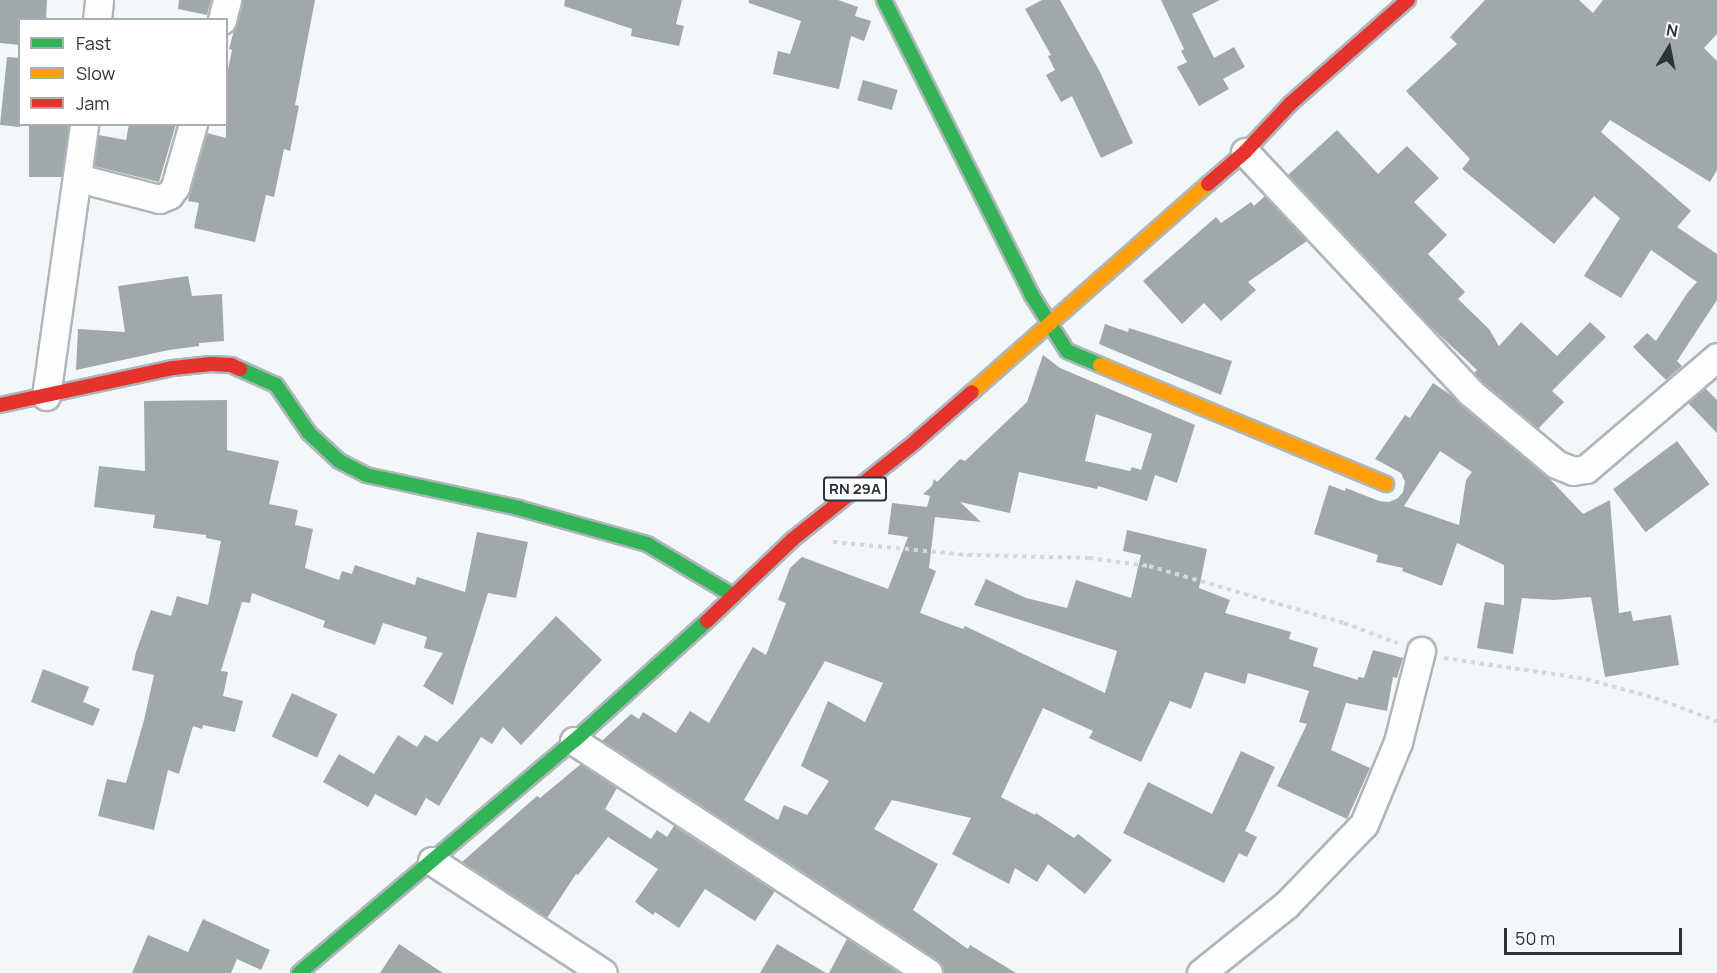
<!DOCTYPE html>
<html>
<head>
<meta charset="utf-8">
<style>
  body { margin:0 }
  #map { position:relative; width:1717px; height:973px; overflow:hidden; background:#f2f7fa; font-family:Manrope,sans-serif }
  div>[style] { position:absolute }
  .building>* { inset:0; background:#a1a8ac; transform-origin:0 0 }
  .path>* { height:4px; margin-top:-2px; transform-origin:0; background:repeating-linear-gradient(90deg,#d5d8d9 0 4.5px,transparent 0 9px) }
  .roads { filter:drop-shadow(2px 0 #afb6ba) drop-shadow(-2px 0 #afb6ba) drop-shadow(0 2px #afb6ba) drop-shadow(0 -2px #afb6ba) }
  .street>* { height:27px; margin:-13.5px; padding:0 13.5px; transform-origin:13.5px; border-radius:13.5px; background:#fdfefe }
  .fast>* { height:14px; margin:-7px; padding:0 7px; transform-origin:7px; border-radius:7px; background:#30b455 }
  .slow>* { height:14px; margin:-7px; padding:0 7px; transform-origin:7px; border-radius:7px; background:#ff9f0a }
  .jam>* { height:14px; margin:-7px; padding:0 7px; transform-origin:7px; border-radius:7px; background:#e5322d }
  span { translate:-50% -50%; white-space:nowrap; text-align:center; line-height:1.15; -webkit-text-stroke:6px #fff; paint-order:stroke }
  .shield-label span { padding:2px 4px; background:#fff; border:2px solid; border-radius:4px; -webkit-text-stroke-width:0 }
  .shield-label { font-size:15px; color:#2b343b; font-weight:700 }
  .legend { position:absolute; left:18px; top:18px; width:210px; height:108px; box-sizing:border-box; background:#fff; border:2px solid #aaaeb1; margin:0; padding:8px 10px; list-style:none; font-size:18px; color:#2b343b }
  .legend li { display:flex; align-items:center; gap:12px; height:30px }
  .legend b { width:30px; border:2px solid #aaaeb1 }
  .north { position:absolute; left:1639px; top:18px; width:60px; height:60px; -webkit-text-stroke:4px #fff; paint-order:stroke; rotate:10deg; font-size:16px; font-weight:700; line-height:24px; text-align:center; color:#2b343b }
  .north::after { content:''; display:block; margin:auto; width:21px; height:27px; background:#2b343b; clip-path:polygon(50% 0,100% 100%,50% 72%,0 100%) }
  .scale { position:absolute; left:1504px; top:928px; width:178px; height:27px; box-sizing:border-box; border:3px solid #2b343b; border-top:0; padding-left:8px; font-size:18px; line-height:21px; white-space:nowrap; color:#2b343b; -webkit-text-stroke:4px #fff; paint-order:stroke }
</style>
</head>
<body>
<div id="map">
  <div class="building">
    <i style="clip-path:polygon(0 0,47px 0,46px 20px,20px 20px,20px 45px,0 43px)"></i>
    <i style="clip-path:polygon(179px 0,211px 0,207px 15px,178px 9px)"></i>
    <i style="clip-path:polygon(242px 0,315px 0,295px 105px,299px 106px,290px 151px,284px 149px,274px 197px,266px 195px,255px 242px,194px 228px,199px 203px,188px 201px,207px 133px,226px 138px,226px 79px,232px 50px,229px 49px)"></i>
    <i style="clip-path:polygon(565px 0,682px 0,676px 24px,684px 26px,679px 46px,631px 36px,632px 29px,564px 6px)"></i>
    <i style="clip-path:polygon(749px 0,838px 0,858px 7px,855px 16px,871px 21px,864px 41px,851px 36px,839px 89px,773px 74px,778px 51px,790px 54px,801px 21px,749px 3px)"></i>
    <i style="clip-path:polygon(1042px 0,1060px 0,1100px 72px,1133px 143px,1101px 158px,1072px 96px,1061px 102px,1046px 75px,1055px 70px,1048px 56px,1051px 55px,1025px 9px)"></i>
    <i style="clip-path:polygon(1161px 0,1220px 0,1192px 14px,1214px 58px,1234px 47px,1245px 67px,1223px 79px,1229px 89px,1199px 106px,1177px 67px,1187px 62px,1181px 51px,1184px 49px)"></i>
    <i style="clip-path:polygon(1485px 0,1579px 0,1593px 13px,1603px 0,1717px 0,1717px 34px,1704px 48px,1717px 61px,1717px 170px,1710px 182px,1610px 120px,1601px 132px,1691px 211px,1677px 227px,1717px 254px,1717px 300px,1677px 361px,1682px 366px,1666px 380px,1633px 347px,1647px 333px,1656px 341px,1688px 292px,1697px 282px,1651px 250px,1621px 298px,1584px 276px,1620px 218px,1594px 196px,1554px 244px,1462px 169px,1470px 159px,1406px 91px,1457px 44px,1450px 37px)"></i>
    <i style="clip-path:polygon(7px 57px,20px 58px,20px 127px,0 125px)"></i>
    <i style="left:863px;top:80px;width:36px;height:21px;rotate:16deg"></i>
    <i style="left:29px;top:124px;width:39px;height:53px"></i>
    <i style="clip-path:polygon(129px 124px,176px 124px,159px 182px,94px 166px,98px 135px,126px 140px)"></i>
    <i style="clip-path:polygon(1337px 130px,1378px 174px,1407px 146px,1439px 178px,1414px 202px,1447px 235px,1428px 254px,1465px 292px,1458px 299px,1489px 329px,1499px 346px,1521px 322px,1557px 356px,1590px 322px,1606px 337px,1552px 391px,1564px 402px,1538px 429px,1481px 381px,1474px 373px,1477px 370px,1430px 326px,1288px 175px)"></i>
    <i style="clip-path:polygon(1265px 196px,1307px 241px,1248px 282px,1256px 290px,1221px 321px,1204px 303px,1182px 324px,1143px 281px,1216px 217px,1221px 223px,1251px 202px,1254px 206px)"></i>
    <i style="clip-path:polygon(188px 276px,192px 296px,222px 294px,224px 341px,199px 343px,199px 346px,169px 350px,76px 370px,78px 329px,125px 332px,118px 286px)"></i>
    <i style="clip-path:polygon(1105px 324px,1128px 332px,1129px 328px,1232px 361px,1221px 395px,1099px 344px)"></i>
    <i style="clip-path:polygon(evenodd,1043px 355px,1060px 368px,1195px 425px,1177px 483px,1155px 475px,1147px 501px,1098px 486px,1097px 489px,1019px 472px,1010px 513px,960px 502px,981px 522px,935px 517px,929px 568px,936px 571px,920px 613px,963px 629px,965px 626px,1105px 693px,1117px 651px,974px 605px,986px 579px,1026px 598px,1067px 608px,1076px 580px,1131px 598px,1141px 555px,1123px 551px,1127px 530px,1207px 549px,1199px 588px,1230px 600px,1225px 613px,1291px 632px,1289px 639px,1318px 648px,1313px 666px,1358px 680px,1358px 677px,1364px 678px,1373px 650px,1403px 658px,1397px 678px,1393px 677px,1387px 711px,1346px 703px,1331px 750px,1370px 768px,1347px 819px,1277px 786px,1307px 724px,1299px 722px,1309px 691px,1248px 673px,1245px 684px,1205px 672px,1191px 709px,1170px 701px,1141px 762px,1089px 738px,1093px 731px,1043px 708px,1001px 797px,1035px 815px,1036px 813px,1074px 838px,1078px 834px,1112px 860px,1085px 894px,1048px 864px,1037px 882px,1015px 868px,1009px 884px,952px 854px,971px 818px,892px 800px,874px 829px,938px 864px,913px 910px,968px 949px,970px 945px,1016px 973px,944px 973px,937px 960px,602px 741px,631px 714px,639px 719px,643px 712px,676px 733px,690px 711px,709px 723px,753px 647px,766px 655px,786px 603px,778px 600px,790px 568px,802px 557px,888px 589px,908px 537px,888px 534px,892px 503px,927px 507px,930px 496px,923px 494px,932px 486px,934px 479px,937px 482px,960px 459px,965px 461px,1027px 402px,1043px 355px,1096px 414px,1152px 434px,1141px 470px,1132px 467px,1130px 471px,1085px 461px,1096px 414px,1043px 355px,825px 661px,883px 683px,865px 722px,828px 701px,801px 766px,829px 781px,807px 815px,784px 805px,778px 820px,744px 800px,825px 661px)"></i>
    <i style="clip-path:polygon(evenodd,1433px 383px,1451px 395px,1549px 478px,1583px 514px,1610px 500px,1619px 613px,1631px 611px,1633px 621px,1671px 615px,1679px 665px,1605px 677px,1591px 597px,1554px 600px,1522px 598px,1513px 654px,1477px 648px,1485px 602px,1504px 605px,1504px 565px,1457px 543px,1442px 586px,1402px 571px,1403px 568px,1376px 562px,1378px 555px,1314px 534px,1329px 485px,1345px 491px,1346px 488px,1379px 501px,1389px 502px,1398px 498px,1403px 492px,1405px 482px,1401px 473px,1375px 459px,1405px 415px,1410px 418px,1433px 383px,1440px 451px,1472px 472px,1466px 480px,1459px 525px,1404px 506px,1440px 451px)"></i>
    <i style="clip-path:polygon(1705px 388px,1717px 400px,1717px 433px,1688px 403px)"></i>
    <i style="clip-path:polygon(227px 400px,227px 450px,279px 461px,269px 504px,298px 510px,295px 525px,313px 529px,305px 568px,339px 580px,342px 571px,352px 574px,355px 565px,415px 585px,417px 577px,465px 592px,477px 532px,528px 542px,516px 598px,488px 593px,453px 705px,423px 686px,443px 653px,424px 648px,427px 637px,383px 623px,375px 645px,323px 627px,325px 621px,252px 593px,250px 603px,242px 602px,221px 671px,228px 672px,223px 696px,243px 701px,235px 732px,203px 725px,202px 729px,193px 726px,179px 774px,168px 770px,154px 830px,98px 816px,107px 779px,126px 783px,144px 720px,154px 675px,132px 670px,136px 652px,151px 610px,171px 616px,177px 596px,208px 605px,221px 541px,206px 538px,206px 535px,153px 528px,155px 515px,94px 507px,99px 466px,145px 471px,144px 401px)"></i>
    <i style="left:1677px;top:441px;width:54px;height:80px;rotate:53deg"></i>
    <i style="clip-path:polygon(556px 616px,602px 660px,521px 745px,503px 727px,492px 744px,481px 737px,439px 806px,426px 798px,416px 816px,375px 794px,368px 807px,323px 782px,339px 754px,374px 774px,398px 735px,417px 747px,425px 735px,437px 742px)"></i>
    <i style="clip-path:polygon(43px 669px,89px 687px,83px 702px,100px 709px,93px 726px,31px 702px)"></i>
    <i style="left:292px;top:693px;width:50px;height:48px;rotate:25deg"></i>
    <i style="clip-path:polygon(1241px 751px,1275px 767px,1245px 831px,1257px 837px,1247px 857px,1239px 853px,1224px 883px,1123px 833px,1148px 782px,1212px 814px)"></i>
    <i style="clip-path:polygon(581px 764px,617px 788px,605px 809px,651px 839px,657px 830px,667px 837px,674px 826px,775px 891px,755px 921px,705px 889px,679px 928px,655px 912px,653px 915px,635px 902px,658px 869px,608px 837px,578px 875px,576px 874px,547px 918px,462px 862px,537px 796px,540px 798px)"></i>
    <i style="clip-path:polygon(203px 919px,270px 950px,261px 970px,237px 959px,231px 973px,132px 973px,148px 935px,188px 952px)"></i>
    <i style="clip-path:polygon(847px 939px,899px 973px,829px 973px)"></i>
    <i style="clip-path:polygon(399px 944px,443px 973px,380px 973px)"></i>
    <i style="clip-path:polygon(777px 944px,826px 973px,760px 973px)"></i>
  </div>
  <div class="path">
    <i style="left:833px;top:542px;width:136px;rotate:5.5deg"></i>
    <i style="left:968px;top:555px;width:121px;rotate:1.4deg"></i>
    <i style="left:1089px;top:558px;width:61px;rotate:7.6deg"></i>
    <i style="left:1149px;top:566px;width:203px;rotate:16.3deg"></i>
    <i style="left:1344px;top:623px;width:57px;rotate:20.7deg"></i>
    <i style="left:1444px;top:658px;width:144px;rotate:8.4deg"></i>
    <i style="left:1586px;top:679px;width:72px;rotate:15.4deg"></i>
    <i style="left:1655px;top:698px;width:66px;rotate:20.4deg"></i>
  </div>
  <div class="roads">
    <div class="street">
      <i style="left:97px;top:20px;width:20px;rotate:-84deg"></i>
      <i style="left:222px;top:20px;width:21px;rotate:-76deg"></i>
      <i style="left:1245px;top:152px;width:329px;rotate:46.8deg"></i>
      <i style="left:1470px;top:392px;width:112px;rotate:39.9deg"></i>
      <i style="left:1556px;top:464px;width:18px;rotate:22deg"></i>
      <i style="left:1573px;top:471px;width:13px;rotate:-9deg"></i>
      <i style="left:1586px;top:469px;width:172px;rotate:-40.5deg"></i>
      <i style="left:78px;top:178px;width:84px;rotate:14.5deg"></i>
      <i style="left:159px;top:199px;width:11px;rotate:-22deg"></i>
      <i style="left:169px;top:195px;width:10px;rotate:-53deg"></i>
      <i style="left:175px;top:187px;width:66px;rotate:-74.1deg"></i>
      <i style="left:46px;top:396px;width:275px;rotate:-82deg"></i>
      <i style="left:574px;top:741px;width:423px;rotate:33.2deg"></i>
      <i style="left:432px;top:861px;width:204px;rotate:33.2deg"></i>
      <i style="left:1201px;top:973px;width:109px;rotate:-38.7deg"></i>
      <i style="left:1286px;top:905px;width:112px;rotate:-46.1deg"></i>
      <i style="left:1364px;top:824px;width:89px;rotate:-67.5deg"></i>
      <i style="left:1398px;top:742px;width:94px;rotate:-75.8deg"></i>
    </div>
    <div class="fast">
      <i style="left:884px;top:0;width:329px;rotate:63.4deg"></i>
      <i style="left:1031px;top:294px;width:67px;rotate:57.7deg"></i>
      <i style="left:1067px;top:351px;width:36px;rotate:23deg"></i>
      <i style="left:240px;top:369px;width:39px;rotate:24deg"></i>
      <i style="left:276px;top:385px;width:58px;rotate:55.5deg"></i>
      <i style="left:309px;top:433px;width:41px;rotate:43deg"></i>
      <i style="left:339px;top:461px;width:30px;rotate:27deg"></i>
      <i style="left:366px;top:475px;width:156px;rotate:12.2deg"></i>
      <i style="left:518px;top:508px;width:134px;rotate:15.6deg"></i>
      <i style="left:647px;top:544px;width:101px;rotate:30.9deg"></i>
      <i style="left:299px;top:973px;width:360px;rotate:-40.2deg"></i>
      <i style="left:574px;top:741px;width:179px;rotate:-42.1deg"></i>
    </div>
    <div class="slow">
      <i style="left:1100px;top:365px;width:310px;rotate:22.6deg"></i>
      <i style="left:972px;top:392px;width:315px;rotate:-41.4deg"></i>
    </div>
    <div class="jam">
      <i style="left:1208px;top:184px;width:49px;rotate:-40.9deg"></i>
      <i style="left:1245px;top:152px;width:67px;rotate:-46.8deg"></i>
      <i style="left:1291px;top:103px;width:156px;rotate:-41.4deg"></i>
      <i style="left:0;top:405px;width:177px;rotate:-12.1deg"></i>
      <i style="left:173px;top:368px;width:38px;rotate:-6deg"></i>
      <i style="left:211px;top:364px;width:20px;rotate:3deg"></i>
      <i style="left:231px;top:365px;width:10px;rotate:24deg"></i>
      <i style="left:707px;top:621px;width:119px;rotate:-43.6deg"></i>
      <i style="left:793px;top:539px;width:157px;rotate:-38.5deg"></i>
      <i style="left:916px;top:441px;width:74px;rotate:-41.2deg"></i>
    </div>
  </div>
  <div class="shield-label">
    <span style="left:855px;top:489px">RN 29A</span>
  </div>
  <ul class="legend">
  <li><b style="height:8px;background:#30b455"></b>Fast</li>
  <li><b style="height:8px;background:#ff9f0a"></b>Slow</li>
  <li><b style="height:8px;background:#e5322d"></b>Jam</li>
  </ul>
  <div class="north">N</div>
  <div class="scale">50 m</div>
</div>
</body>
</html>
